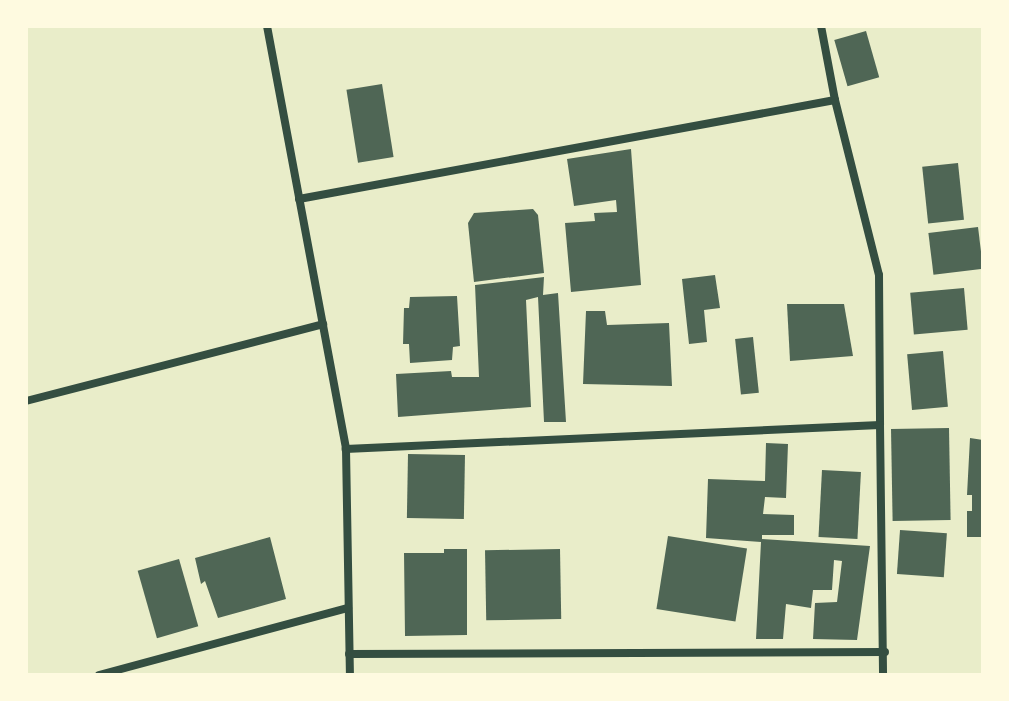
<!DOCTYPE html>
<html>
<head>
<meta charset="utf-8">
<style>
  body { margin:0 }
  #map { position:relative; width:1009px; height:701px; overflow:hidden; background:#e9edc9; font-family:"Varela Round",sans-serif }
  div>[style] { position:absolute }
  .building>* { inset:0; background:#4f6655; transform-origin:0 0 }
  .minor>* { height:8px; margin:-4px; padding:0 4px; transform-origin:4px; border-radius:4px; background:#344e41 }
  span { translate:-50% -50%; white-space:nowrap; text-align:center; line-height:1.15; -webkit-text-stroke:6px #fefae0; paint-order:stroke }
  .frame { position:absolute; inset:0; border:28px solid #fefae0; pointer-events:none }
</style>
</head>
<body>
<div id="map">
  <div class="building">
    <i style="left:866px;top:31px;width:48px;height:33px;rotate:74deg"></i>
    <i style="left:382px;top:84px;width:74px;height:36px;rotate:81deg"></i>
    <i style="clip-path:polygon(631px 149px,641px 285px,571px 292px,565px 223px,595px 221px,594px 213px,617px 212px,616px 200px,574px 206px,567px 159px)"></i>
    <i style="left:958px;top:163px;width:57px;height:36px;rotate:84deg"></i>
    <i style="clip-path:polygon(533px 209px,538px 215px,544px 273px,474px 282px,468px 223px,474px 213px)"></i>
    <i style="left:978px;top:227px;width:42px;height:50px;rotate:83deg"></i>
    <i style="clip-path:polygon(715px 275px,720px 308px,704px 310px,707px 342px,689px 344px,682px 279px)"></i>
    <i style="clip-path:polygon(544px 277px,543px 295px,558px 293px,566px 422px,544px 422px,538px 297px,526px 300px,531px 407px,398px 417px,396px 374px,451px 371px,452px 377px,479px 377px,475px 285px)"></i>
    <i style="left:964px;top:288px;width:42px;height:54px;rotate:85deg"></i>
    <i style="clip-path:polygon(457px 296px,460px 346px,453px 347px,452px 360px,410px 363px,409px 344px,403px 344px,404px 308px,409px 308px,410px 297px)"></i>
    <i style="clip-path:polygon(787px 304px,844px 304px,853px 356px,790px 361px)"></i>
    <i style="clip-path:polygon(586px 311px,605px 311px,607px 325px,669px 323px,672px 386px,583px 384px)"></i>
    <i style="left:753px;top:337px;width:56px;height:18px;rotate:84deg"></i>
    <i style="left:943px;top:351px;width:56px;height:36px;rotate:85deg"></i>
    <i style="left:949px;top:428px;width:92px;height:58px;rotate:89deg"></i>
    <i style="clip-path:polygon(970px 438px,983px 440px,983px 537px,967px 537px,967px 511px,972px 511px,972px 495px,967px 495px)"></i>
    <i style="clip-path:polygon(766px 443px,788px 444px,786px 498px,765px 497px,763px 514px,794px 515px,794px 535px,762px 535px,762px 539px,870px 546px,857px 640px,813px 639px,815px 603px,837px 602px,842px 561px,834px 560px,832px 590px,813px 590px,811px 608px,786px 604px,783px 639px,756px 639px,761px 542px,706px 538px,708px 479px,765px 481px)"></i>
    <i style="left:408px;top:454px;width:57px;height:64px;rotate:1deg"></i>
    <i style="left:822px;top:470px;width:39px;height:67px;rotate:3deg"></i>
    <i style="left:900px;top:530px;width:47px;height:44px;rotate:4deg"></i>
    <i style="left:668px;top:536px;width:80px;height:74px;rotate:9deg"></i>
    <i style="clip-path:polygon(270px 537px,286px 599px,218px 618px,205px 581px,201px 584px,195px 558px)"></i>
    <i style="clip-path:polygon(444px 549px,467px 549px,467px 635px,405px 636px,404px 553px,444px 553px)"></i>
    <i style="left:560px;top:549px;width:70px;height:75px;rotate:89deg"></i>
    <i style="left:179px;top:559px;width:70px;height:43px;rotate:74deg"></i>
  </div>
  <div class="minor">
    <i style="left:267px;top:26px;width:430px;rotate:79.4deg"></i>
    <i style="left:346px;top:449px;width:226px;rotate:89deg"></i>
    <i style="left:821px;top:26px;width:75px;rotate:79.3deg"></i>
    <i style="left:299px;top:199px;width:545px;rotate:-10.46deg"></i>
    <i style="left:835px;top:100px;width:180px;rotate:75.9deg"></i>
    <i style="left:879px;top:275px;width:150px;rotate:89.6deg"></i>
    <i style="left:880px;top:425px;width:535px;rotate:177.43deg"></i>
    <i style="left:26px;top:401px;width:307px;rotate:-14.5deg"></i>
    <i style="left:880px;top:425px;width:250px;rotate:89.3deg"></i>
    <i style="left:349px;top:654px;width:536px;rotate:-0.21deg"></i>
    <i style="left:99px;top:675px;width:258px;rotate:-15.1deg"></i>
  </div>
  <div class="frame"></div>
</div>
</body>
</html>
